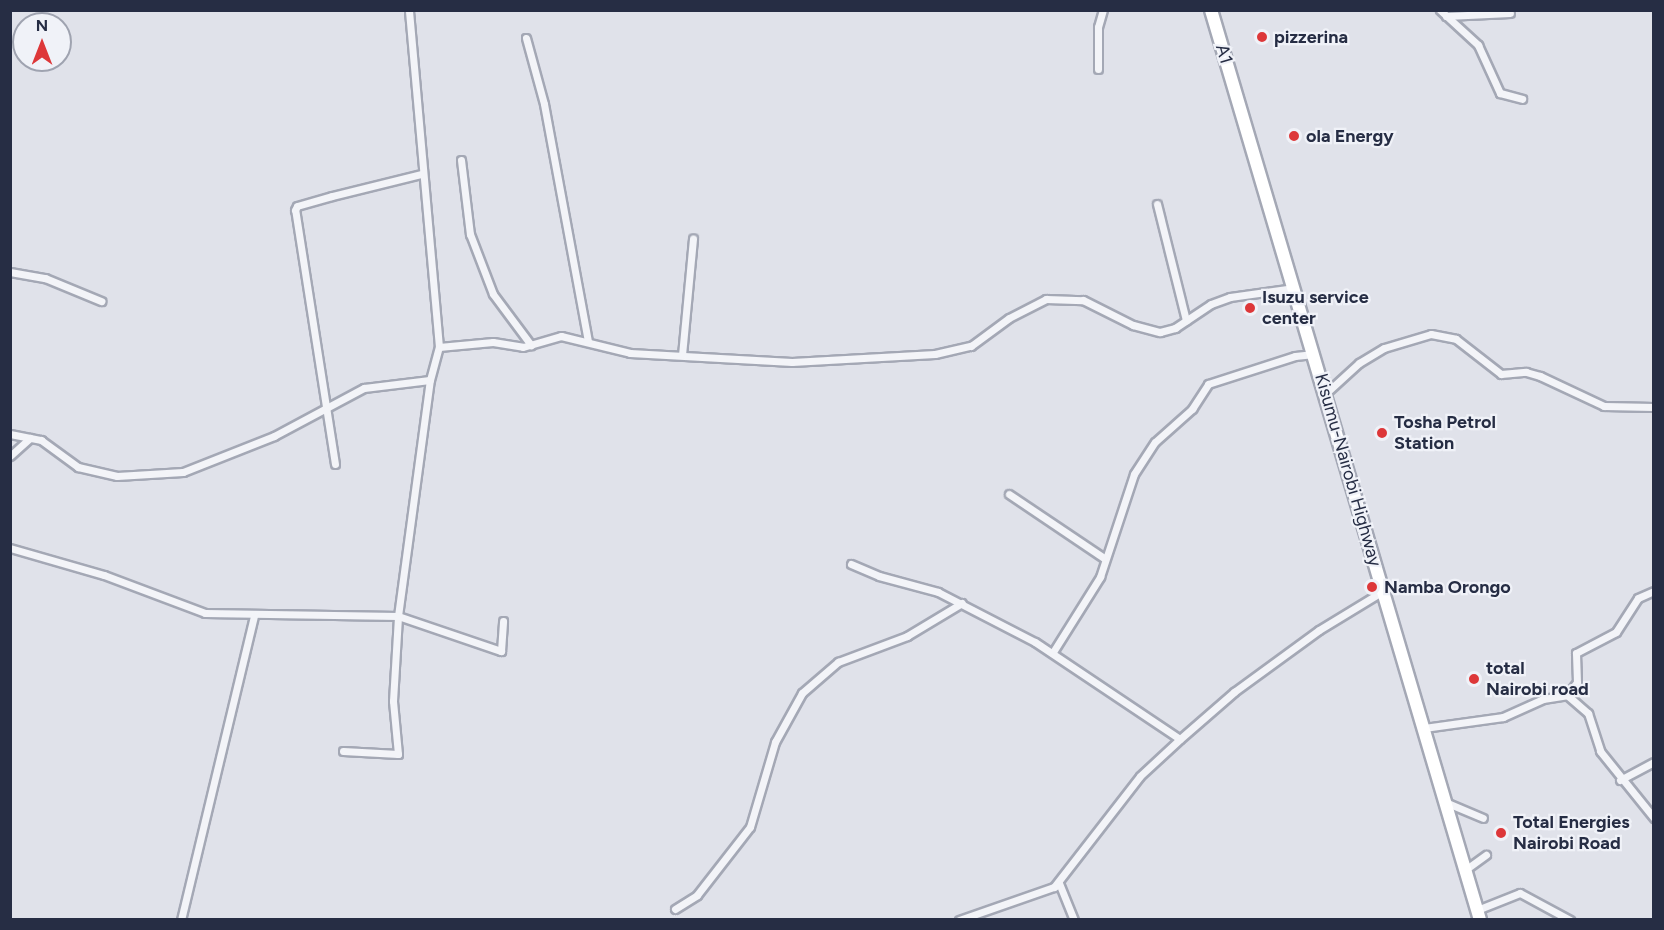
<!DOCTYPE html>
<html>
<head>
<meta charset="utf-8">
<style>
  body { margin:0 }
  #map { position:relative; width:1664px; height:930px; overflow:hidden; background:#e0e2ea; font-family:Figtree,sans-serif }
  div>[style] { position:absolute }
  .roads { filter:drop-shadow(2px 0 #a4a8b5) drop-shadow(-2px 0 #a4a8b5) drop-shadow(0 2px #a4a8b5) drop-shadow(0 -2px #a4a8b5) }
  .street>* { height:7px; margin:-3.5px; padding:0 3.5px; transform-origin:3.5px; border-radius:3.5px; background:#f3f4f8 }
  .highway>* { height:12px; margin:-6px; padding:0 6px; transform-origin:6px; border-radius:6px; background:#fff }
  .dots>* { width:16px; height:16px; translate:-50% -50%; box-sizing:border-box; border:3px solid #f0f2f8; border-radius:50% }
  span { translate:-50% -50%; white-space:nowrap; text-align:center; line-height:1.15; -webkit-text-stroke:4.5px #f0f2f8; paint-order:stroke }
  .poi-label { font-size:18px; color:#262d44; font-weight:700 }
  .left { translate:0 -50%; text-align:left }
  .street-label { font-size:18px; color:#262d44 }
  .frame { position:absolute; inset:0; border:12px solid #262d44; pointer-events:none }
  .north { position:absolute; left:12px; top:12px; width:60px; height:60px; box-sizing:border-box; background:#f0f2f8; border:2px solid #9fa3b0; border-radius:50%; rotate:0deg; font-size:16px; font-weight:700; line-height:24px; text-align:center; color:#262d44 }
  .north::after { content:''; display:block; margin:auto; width:21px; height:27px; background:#dd3739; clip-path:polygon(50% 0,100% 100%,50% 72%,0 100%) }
</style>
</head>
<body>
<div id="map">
  <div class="roads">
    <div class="street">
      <i style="left:1440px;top:10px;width:52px;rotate:42.6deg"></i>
      <i style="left:1478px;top:45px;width:53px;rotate:65.4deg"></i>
      <i style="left:1500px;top:93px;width:23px;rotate:15deg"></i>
      <i style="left:1446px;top:16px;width:64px;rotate:-2.7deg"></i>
      <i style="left:526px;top:38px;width:68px;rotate:74.7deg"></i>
      <i style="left:544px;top:104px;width:241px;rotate:79.5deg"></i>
      <i style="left:1098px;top:69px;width:42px;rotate:-90deg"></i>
      <i style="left:1098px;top:27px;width:18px;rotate:-74deg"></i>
      <i style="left:461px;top:160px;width:75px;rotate:83.1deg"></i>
      <i style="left:470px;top:234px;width:64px;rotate:69deg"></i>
      <i style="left:493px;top:294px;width:64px;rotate:53.3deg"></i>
      <i style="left:1157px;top:204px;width:120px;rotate:76deg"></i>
      <i style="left:10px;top:272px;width:36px;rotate:10deg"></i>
      <i style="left:45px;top:278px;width:61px;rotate:22.3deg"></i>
      <i style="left:439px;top:347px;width:54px;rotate:-5.3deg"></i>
      <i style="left:493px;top:342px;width:30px;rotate:9deg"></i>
      <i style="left:523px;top:347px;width:40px;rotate:-16deg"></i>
      <i style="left:561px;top:336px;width:71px;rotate:13.8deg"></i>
      <i style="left:630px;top:353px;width:162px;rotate:3.2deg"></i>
      <i style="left:792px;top:362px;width:143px;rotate:-3.2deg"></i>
      <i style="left:935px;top:354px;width:37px;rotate:-13deg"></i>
      <i style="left:971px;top:346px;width:47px;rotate:-36.4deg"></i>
      <i style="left:1009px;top:318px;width:42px;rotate:-27.2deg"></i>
      <i style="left:1046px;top:299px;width:37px;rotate:2deg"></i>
      <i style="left:1083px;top:300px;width:56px;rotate:26.6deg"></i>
      <i style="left:1133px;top:325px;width:28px;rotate:15deg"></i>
      <i style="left:1160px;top:332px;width:16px;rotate:-15deg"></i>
      <i style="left:1175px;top:328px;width:43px;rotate:-33.7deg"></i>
      <i style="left:1211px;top:304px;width:20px;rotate:-20deg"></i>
      <i style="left:1230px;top:297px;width:65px;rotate:-8deg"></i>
      <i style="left:682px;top:355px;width:117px;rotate:-84.6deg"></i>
      <i style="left:1325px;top:394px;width:46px;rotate:-42.4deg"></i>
      <i style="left:1359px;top:363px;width:29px;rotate:-31deg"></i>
      <i style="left:1384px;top:348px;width:49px;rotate:-16.6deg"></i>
      <i style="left:1431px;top:334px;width:25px;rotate:11deg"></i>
      <i style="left:1456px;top:339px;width:57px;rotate:37.9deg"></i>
      <i style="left:1501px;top:374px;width:25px;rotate:-5deg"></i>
      <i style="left:1526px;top:372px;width:15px;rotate:16deg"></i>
      <i style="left:1540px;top:376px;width:71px;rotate:25.1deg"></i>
      <i style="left:1604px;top:406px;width:50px;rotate:1.1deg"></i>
      <i style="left:10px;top:434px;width:32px;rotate:11deg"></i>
      <i style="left:41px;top:440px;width:46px;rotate:36.1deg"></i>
      <i style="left:78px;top:467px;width:40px;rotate:13deg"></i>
      <i style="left:117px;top:476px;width:66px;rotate:-3.5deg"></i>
      <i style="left:183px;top:472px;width:98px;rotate:-21.6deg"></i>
      <i style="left:274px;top:436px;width:102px;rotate:-28.1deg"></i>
      <i style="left:364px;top:388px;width:66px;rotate:-6.9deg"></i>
      <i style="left:10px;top:456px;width:27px;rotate:-42deg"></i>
      <i style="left:335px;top:464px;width:257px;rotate:-98.9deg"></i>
      <i style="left:295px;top:210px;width:4px;rotate:-63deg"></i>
      <i style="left:297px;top:206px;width:36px;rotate:-16deg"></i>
      <i style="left:332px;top:196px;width:92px;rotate:-13.9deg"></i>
      <i style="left:1009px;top:494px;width:115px;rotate:34deg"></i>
      <i style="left:10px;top:548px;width:98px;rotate:16deg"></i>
      <i style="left:104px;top:575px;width:108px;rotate:20.6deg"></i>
      <i style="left:205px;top:613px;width:193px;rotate:0.9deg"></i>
      <i style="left:398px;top:616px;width:109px;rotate:18.8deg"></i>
      <i style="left:501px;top:651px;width:30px;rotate:-86deg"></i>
      <i style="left:851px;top:564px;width:30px;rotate:23deg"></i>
      <i style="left:879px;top:576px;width:61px;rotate:15.2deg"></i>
      <i style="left:938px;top:592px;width:109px;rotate:27.3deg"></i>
      <i style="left:1035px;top:642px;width:174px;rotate:33.8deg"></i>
      <i style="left:1053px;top:652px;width:89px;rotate:-57.9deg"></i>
      <i style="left:1100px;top:577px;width:108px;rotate:-71.7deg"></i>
      <i style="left:1134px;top:474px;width:38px;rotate:-57deg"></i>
      <i style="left:1155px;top:442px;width:50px;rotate:-41.7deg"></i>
      <i style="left:1192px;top:409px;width:30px;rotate:-57deg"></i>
      <i style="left:1208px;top:384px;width:91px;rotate:-17.8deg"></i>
      <i style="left:1295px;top:356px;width:19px;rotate:-6deg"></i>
      <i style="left:1567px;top:695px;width:16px;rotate:-52deg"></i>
      <i style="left:1577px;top:682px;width:29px;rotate:-92deg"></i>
      <i style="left:1576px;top:653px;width:45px;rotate:-27.7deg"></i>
      <i style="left:1616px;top:632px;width:40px;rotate:-57.1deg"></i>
      <i style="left:1638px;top:598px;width:17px;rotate:-24deg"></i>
      <i style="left:1424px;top:728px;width:80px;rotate:-7.9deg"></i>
      <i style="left:1503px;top:717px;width:44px;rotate:-24.2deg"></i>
      <i style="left:1543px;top:699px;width:24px;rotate:-9deg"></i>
      <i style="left:1567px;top:695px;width:28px;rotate:41deg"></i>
      <i style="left:1588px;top:713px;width:40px;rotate:72deg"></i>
      <i style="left:1600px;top:751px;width:86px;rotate:51.1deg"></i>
      <i style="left:343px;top:751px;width:55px;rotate:3.1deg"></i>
      <i style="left:398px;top:754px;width:53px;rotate:-95.4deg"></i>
      <i style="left:393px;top:701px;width:85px;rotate:-86.6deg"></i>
      <i style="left:398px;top:616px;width:238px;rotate:-82.3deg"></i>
      <i style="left:430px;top:380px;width:34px;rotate:-75deg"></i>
      <i style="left:439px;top:347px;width:338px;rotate:-95.1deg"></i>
      <i style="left:1620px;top:780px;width:38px;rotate:-28deg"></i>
      <i style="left:1445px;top:802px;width:41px;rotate:22.8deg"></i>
      <i style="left:1465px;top:870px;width:26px;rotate:-36deg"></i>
      <i style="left:1059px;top:883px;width:40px;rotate:68deg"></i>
      <i style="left:675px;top:909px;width:26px;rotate:-32deg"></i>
      <i style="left:697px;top:895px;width:86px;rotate:-52.1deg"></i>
      <i style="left:750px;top:827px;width:89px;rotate:-73.6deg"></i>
      <i style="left:775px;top:742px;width:56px;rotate:-61.1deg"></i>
      <i style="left:802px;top:693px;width:48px;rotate:-40.7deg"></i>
      <i style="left:838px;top:662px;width:74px;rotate:-20.6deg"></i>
      <i style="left:907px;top:636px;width:64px;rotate:-31deg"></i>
      <i style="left:1477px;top:910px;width:46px;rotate:-21.6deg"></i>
      <i style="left:1520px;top:893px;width:57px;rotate:28.4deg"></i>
      <i style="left:181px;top:920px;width:313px;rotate:-76.5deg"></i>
      <i style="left:959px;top:920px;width:101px;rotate:-19.2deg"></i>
      <i style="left:1054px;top:887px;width:140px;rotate:-52.2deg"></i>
      <i style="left:1140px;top:776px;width:54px;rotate:-42.8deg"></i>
      <i style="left:1180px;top:739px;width:72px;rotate:-41deg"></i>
      <i style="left:1234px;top:692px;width:105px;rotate:-36.1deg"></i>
      <i style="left:1319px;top:630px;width:75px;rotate:-31.4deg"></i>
    </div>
    <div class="highway">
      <i style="left:1211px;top:10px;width:949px;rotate:73.53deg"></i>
    </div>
  </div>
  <div class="dots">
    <i style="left:1262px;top:37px;background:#dd3739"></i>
    <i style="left:1294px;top:136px;background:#dd3739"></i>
    <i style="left:1250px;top:308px;background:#dd3739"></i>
    <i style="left:1382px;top:433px;background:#dd3739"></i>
    <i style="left:1372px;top:587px;background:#dd3739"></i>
    <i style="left:1474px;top:679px;background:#dd3739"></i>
    <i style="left:1501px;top:833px;background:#dd3739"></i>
  </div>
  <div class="poi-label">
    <span class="left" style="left:1274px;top:37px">pizzerina</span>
    <span class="left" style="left:1306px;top:136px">ola Energy</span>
    <span class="left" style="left:1262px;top:308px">Isuzu service<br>center</span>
    <span class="left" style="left:1394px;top:433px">Tosha Petrol<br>Station</span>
    <span class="left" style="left:1384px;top:587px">Namba Orongo</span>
    <span class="left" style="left:1486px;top:679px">total<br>Nairobi road</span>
    <span class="left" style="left:1513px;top:833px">Total Energies<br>Nairobi Road</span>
  </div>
  <div class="street-label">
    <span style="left:1224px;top:54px;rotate:74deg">A1</span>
    <span style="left:1348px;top:470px;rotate:74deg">Kisumu-Nairobi Highway</span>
  </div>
  <div class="frame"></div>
  <div class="north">N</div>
</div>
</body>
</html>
